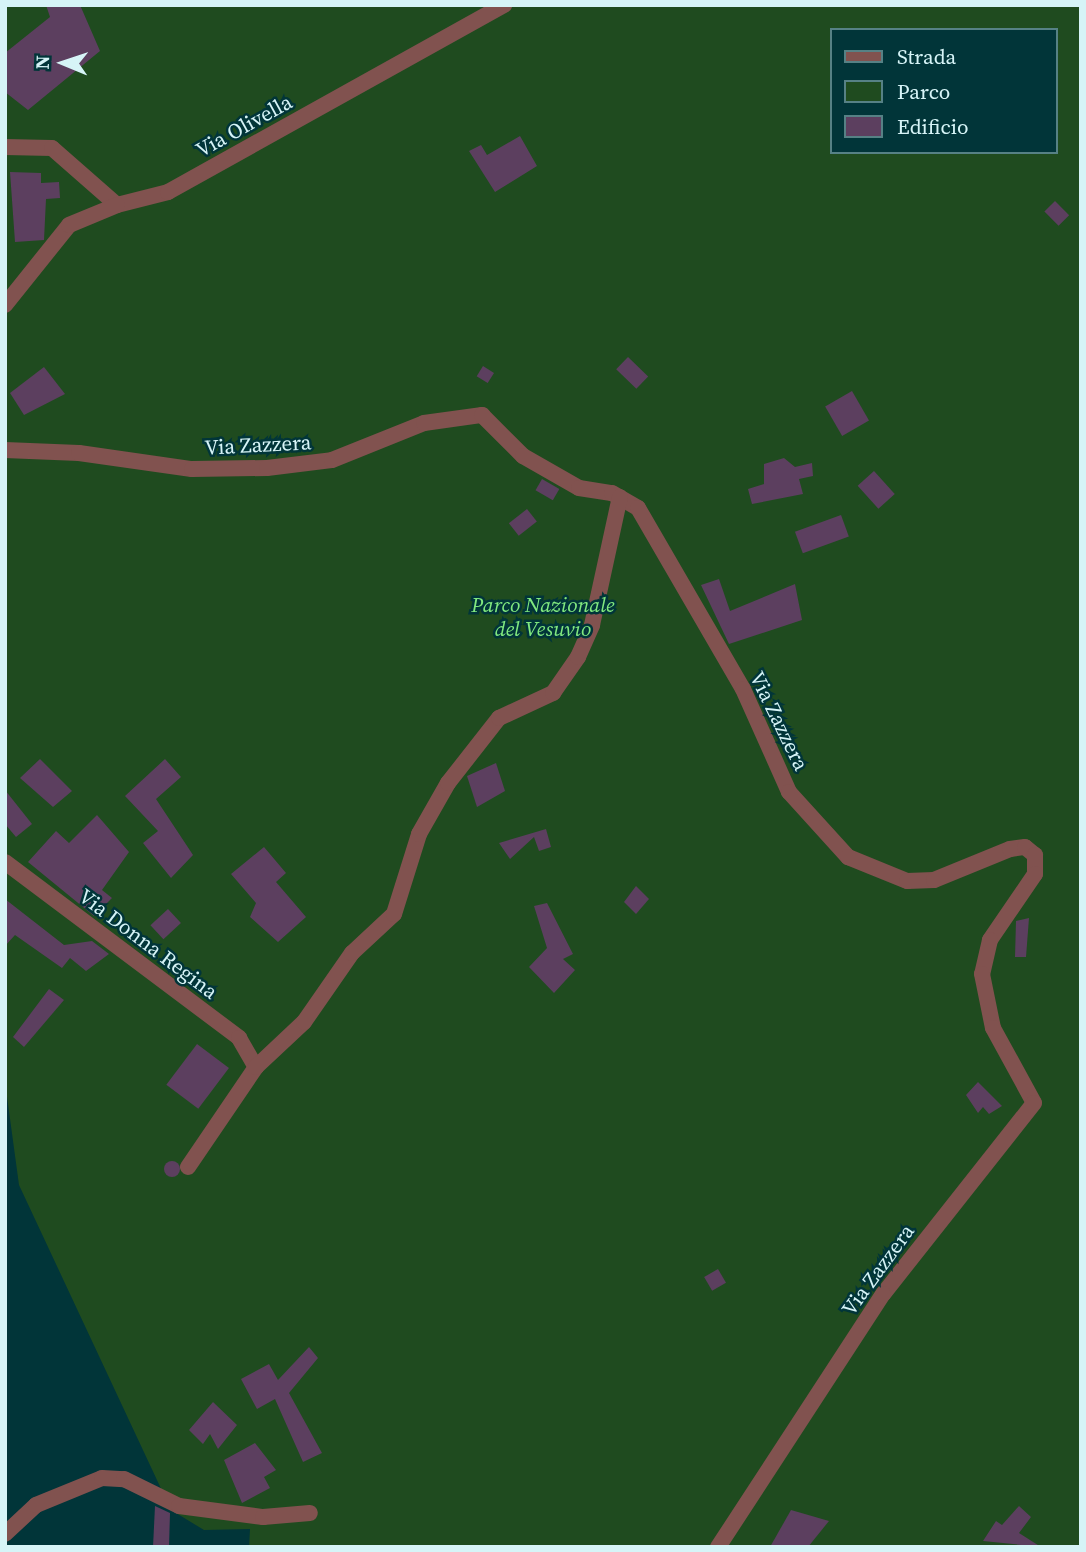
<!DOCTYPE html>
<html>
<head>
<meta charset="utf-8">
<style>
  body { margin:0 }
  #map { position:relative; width:1086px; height:1552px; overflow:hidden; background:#013539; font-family:"Source Serif 4",serif }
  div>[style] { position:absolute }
  .green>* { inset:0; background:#1f4b1f }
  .building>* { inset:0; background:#5c3f5f; transform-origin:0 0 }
  .round { border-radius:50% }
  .minor>* { height:16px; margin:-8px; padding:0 8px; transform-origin:8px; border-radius:8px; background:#81524f }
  span { translate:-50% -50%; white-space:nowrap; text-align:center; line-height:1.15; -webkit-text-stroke:5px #013539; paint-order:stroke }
  .street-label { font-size:21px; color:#d6f4f7 }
  .park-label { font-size:21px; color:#81e97f; font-style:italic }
  .frame { position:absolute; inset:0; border:7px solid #d6f4f7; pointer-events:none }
  .legend { position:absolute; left:830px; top:28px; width:228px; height:126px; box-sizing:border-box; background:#013539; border:2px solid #568185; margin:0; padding:9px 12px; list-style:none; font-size:21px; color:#d6f4f7 }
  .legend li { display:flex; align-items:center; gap:14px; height:35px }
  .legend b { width:35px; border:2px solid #568185 }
  .north { position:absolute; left:28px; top:28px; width:70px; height:70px; -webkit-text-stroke:5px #013539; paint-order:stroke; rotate:272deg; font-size:19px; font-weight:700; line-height:28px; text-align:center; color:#d6f4f7 }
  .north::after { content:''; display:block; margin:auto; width:24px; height:32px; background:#d6f4f7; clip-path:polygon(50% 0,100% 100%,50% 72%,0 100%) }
</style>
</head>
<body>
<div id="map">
  <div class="green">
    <i style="clip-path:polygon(evenodd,5px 5px,1081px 5px,1081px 1547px,249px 1547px,250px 1529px,204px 1530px,171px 1510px,19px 1185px,5px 1082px,5px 5px,832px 30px,1056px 30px,1056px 152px,832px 152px,832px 30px)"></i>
  </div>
  <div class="building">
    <i style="clip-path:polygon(46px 5px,80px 5px,100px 51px,28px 110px,5px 92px,5px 53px,50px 17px)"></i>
    <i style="clip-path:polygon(520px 136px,537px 166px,495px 192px,469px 151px,481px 145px,487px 155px)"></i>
    <i style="clip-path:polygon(10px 172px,41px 173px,41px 183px,59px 182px,60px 198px,46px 199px,44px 240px,15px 242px)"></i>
    <i style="left:1055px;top:201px;width:20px;height:15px;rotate:45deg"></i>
    <i style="left:628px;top:357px;width:28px;height:17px;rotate:44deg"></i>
    <i style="left:483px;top:366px;width:13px;height:12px;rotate:32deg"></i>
    <i style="clip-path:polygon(44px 367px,65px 394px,24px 415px,10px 393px)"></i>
    <i style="left:852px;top:391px;width:34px;height:31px;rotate:60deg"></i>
    <i style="clip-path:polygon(784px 458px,795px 467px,812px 463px,813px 476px,799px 479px,803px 494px,752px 504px,748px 489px,764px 484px,764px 464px)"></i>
    <i style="left:874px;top:471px;width:31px;height:22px;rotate:48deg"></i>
    <i style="left:542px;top:479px;width:20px;height:13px;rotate:30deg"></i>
    <i style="left:527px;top:509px;width:16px;height:23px;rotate:52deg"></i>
    <i style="left:841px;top:515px;width:23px;height:49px;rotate:70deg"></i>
    <i style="clip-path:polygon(719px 579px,730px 611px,795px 584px,802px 620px,729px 644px,701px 585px)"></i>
    <i style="clip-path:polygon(40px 759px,72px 791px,53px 807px,20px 778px)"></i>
    <i style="clip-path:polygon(165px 759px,181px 777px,156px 799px,193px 855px,171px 878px,143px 843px,158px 831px,125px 796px)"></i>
    <i style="clip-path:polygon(496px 763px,505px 791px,477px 807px,467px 776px)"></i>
    <i style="clip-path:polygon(5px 790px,32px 824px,16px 837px,5px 824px)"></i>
    <i style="clip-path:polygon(97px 815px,129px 852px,102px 890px,112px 898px,94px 916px,28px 862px,56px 831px,69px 843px)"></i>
    <i style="clip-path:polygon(546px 829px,551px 847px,539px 851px,534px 837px,510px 859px,499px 843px)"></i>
    <i style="clip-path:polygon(264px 847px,286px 873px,276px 882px,306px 917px,278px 942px,250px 917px,256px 903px,231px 874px)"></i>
    <i style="clip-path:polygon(636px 886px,649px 899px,636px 914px,624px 902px)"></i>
    <i style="clip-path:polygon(5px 899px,64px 945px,92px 941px,109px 954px,86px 971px,70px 958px,62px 968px,15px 935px,5px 946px)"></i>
    <i style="clip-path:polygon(547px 903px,573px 954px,563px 959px,575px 970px,554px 993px,529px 967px,547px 948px,534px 906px)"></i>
    <i style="left:168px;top:909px;width:19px;height:24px;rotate:47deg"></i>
    <i style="clip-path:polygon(1029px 918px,1026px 957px,1015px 957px,1016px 921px)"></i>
    <i style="clip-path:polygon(49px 989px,64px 1000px,24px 1047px,13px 1037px)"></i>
    <i style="left:197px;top:1044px;width:40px;height:51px;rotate:37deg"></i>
    <i style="clip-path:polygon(978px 1082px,1002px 1106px,989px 1114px,983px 1107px,978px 1113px,966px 1095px)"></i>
    <i class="round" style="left:164px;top:1161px;width:16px;height:16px"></i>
    <i style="left:718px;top:1269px;width:16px;height:16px;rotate:60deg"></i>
    <i style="clip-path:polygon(309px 1347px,318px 1358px,289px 1393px,322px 1453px,303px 1462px,275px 1399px,257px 1409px,241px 1379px,269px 1364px,278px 1380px)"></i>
    <i style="clip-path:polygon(213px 1402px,237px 1425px,218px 1449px,210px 1434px,203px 1444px,189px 1430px)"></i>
    <i style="clip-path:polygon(255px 1443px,276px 1470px,264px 1477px,270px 1488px,242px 1503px,224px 1460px)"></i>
    <i style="clip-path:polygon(155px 1506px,170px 1513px,169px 1547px,153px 1547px)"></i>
    <i style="clip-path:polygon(1019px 1506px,1031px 1517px,1019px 1533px,1041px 1547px,983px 1541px,996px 1521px,1002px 1525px)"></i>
    <i style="clip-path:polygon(791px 1510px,829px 1521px,808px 1547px,770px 1547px)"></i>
  </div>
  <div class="minor">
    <i style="left:5px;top:147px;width:47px;rotate:1.2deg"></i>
    <i style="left:52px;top:148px;width:86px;rotate:41.2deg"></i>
    <i style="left:117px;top:205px;width:53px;rotate:-14.3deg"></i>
    <i style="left:168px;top:192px;width:385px;rotate:-29.1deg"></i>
    <i style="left:5px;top:305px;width:102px;rotate:-51.3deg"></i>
    <i style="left:69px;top:225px;width:52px;rotate:-22.6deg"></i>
    <i style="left:5px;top:450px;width:74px;rotate:2.3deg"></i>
    <i style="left:79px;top:453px;width:114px;rotate:8.1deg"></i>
    <i style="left:192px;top:469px;width:75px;rotate:-0.8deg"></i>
    <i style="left:267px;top:468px;width:65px;rotate:-7deg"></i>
    <i style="left:332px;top:460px;width:99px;rotate:-21.9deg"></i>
    <i style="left:424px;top:423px;width:59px;rotate:-7.9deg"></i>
    <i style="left:482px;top:415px;width:58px;rotate:45deg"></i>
    <i style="left:523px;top:456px;width:64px;rotate:29.7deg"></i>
    <i style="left:579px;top:488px;width:33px;rotate:9deg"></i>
    <i style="left:612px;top:493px;width:30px;rotate:30deg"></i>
    <i style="left:638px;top:508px;width:209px;rotate:59.9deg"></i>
    <i style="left:743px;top:689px;width:113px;rotate:65.9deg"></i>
    <i style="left:789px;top:792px;width:88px;rotate:47.8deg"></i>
    <i style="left:848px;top:857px;width:64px;rotate:22.1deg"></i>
    <i style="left:907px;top:881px;width:27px;rotate:-2deg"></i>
    <i style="left:934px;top:880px;width:82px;rotate:-22.2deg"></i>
    <i style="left:1010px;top:849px;width:15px;rotate:-8deg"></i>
    <i style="left:1025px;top:847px;width:13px;rotate:39deg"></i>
    <i style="left:1035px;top:855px;width:19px;rotate:90deg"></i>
    <i style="left:1035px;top:874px;width:80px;rotate:124.3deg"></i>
    <i style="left:990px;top:940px;width:35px;rotate:103deg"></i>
    <i style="left:982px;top:974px;width:55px;rotate:78.5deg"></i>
    <i style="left:993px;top:1028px;width:85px;rotate:61.3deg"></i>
    <i style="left:1034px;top:1103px;width:243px;rotate:128.3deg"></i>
    <i style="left:883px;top:1294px;width:302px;rotate:123.1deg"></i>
    <i style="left:5px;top:862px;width:293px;rotate:36.9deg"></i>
    <i style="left:239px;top:1038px;width:34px;rotate:60deg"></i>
    <i style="left:188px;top:1167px;width:121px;rotate:-55.8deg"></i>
    <i style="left:256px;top:1067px;width:66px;rotate:-43.2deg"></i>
    <i style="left:304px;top:1022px;width:84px;rotate:-55.2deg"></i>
    <i style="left:352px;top:953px;width:57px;rotate:-42.9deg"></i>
    <i style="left:394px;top:914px;width:84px;rotate:-72.6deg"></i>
    <i style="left:419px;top:834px;width:59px;rotate:-60.4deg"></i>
    <i style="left:448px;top:783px;width:83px;rotate:-51.9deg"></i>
    <i style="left:499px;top:718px;width:60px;rotate:-24.8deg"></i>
    <i style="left:553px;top:693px;width:44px;rotate:-55.2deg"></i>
    <i style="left:578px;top:657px;width:35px;rotate:-66deg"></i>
    <i style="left:592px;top:625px;width:131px;rotate:-77.7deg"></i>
    <i style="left:5px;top:1534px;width:42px;rotate:-43.1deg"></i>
    <i style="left:36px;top:1505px;width:71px;rotate:-22.2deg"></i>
    <i style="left:102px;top:1478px;width:22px;rotate:3deg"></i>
    <i style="left:124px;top:1479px;width:61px;rotate:26.1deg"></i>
    <i style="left:179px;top:1506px;width:85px;rotate:7.5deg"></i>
    <i style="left:263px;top:1517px;width:47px;rotate:-4.9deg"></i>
  </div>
  <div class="street-label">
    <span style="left:244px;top:126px;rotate:-29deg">Via Olivella</span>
    <span style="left:258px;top:445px;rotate:-3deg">Via Zazzera</span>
    <span style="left:779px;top:721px;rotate:64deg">Via Zazzera</span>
    <span style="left:148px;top:944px;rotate:37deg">Via Donna Regina</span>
    <span style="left:878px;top:1270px;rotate:-54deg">Via Zazzera</span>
  </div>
  <div class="park-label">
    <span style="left:543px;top:617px">Parco Nazionale<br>del Vesuvio</span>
  </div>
  <div class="frame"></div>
  <ul class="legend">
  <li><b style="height:9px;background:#81524f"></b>Strada</li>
  <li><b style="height:19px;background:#1f4b1f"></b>Parco</li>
  <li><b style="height:19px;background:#5c3f5f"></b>Edificio</li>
  </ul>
  <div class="north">N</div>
</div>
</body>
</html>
